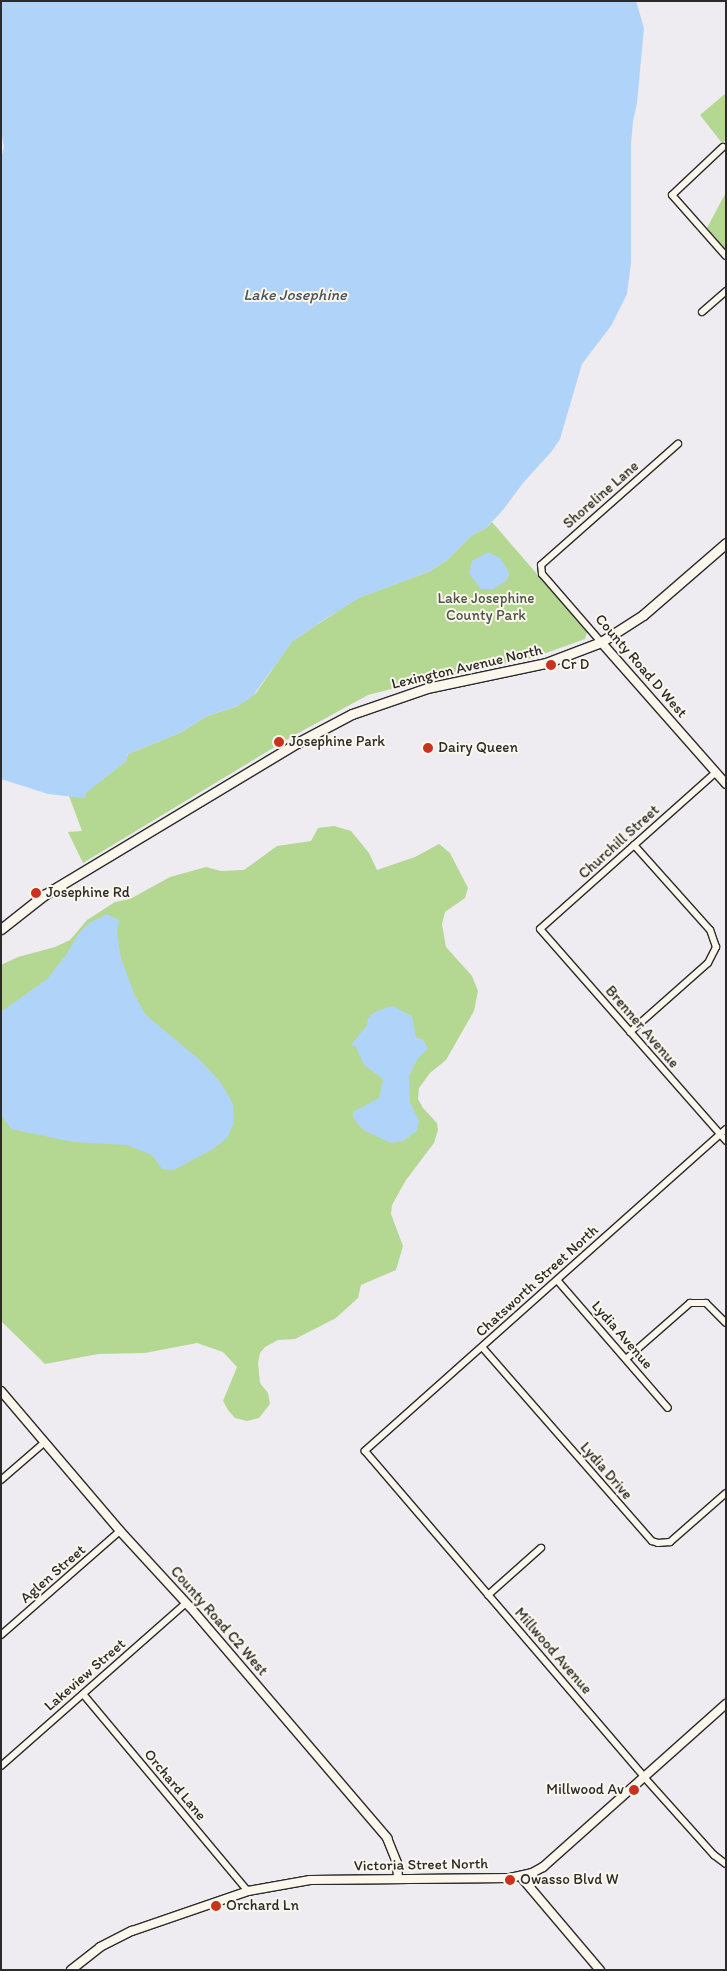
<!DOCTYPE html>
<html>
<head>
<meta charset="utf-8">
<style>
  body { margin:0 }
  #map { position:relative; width:727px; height:1971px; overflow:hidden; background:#eeecf1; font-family:Itim,sans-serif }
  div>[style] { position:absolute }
  .green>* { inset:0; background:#b4d792 }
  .water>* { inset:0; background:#b0d4f9 }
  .roads { filter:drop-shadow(1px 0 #2b2b2b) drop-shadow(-1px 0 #2b2b2b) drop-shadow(0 1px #2b2b2b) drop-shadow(0 -1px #2b2b2b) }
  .minor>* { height:6px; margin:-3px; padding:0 3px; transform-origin:3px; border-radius:3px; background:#fbf7ec }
  .tertiary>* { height:8px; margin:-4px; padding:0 4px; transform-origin:4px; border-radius:4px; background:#fbf7ec }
  .secondary>* { height:9px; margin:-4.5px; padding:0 4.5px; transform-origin:4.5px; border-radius:4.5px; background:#fbf7ec }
  .dots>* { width:14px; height:14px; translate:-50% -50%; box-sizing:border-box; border:2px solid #fbf7ec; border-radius:50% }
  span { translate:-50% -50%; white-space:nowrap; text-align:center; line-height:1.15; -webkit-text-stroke:4px #fbf7ec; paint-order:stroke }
  .street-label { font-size:15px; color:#2b2b2b }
  .park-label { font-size:15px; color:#4d5645 }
  .poi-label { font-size:15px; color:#2b2b2b }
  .left { translate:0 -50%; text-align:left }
  .right { translate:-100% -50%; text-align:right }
  .water-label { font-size:16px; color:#4c555e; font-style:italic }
  .frame { position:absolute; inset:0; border:2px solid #2b2b2b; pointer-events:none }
</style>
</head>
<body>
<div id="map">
  <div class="green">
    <i style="clip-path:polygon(726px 93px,726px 140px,722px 143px,700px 115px)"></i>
    <i style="clip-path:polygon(725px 194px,726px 194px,726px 250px,707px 228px)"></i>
    <i style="clip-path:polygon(492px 522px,587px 632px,585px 639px,532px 658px,450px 674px,368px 695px,293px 736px,83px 863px,68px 832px,82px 831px,69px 796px,85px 793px,126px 761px,128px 754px,182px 732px,207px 716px,238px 706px,256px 693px,292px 641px,358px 598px,428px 572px,447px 560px,472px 535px,486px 528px)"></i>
    <i style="clip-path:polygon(334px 826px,351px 831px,369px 853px,377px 870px,415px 857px,439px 844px,450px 853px,468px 888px,465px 898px,445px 912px,442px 924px,446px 947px,472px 976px,478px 991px,474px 1011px,446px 1060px,430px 1073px,419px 1088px,418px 1099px,423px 1108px,437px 1123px,438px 1130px,434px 1143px,406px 1180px,392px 1205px,391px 1214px,403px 1246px,396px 1270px,361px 1285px,358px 1298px,336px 1318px,295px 1339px,278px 1340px,265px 1347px,260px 1353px,258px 1363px,260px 1383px,268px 1393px,270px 1404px,259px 1418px,247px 1421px,235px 1418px,228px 1410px,223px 1401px,237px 1367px,223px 1352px,197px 1343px,145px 1353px,98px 1354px,45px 1364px,1px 1321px,1px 965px,18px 957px,55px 947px,70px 940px,87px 920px,115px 902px,130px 899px,170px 877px,206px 867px,221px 871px,244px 870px,277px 846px,311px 841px,318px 828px)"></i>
  </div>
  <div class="water">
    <i style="clip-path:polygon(1px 1px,636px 1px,644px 28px,637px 103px,633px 121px,631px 145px,631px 263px,627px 294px,611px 326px,582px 364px,560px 439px,552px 451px,523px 483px,503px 510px,486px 528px,472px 535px,447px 560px,428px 572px,359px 598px,322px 621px,292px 642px,252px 697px,238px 706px,207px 716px,182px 732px,128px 754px,126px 761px,86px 793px,86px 797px,83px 798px,48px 794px,1px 779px,1px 158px,4px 147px,1px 130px)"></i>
    <i style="clip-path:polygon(488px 552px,500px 558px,508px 570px,509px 576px,505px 582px,493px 589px,481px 589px,469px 574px,472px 561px)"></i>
    <i style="clip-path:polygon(107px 914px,119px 920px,117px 933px,121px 958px,135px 996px,146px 1015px,201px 1061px,221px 1083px,233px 1104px,234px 1123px,227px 1138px,213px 1149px,174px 1170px,162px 1169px,152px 1155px,127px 1145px,73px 1142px,11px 1129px,1px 1115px,1px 1012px,47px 979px,66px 955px,79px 933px,89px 923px)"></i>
    <i style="clip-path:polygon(392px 1006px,412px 1016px,416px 1038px,423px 1039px,428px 1049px,418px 1058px,409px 1076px,410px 1102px,419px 1121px,417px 1131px,403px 1141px,391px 1143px,363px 1130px,353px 1118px,353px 1112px,379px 1098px,383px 1079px,364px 1065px,356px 1047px,351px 1045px,367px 1025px,368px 1018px,374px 1012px)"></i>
  </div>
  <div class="roads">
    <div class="minor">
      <i style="left:723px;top:147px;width:70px;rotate:136.7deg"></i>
      <i style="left:672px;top:195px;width:81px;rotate:48.5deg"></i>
      <i style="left:702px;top:312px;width:32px;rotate:-41deg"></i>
      <i style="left:601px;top:642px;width:90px;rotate:-130.9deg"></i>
      <i style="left:542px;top:574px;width:9px;rotate:-96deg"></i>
      <i style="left:541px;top:565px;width:183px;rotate:-41.5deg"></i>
      <i style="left:715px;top:773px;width:234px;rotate:138.3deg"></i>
      <i style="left:540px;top:929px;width:282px;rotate:48.7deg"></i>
      <i style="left:630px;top:1032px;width:104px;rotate:-41.5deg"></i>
      <i style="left:708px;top:963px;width:18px;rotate:-63deg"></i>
      <i style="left:716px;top:947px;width:18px;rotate:-109deg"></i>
      <i style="left:710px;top:930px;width:114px;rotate:-131.8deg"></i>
      <i style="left:726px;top:1129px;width:484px;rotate:138.3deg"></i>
      <i style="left:365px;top:1451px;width:429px;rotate:49.4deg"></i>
      <i style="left:644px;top:1777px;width:105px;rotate:48.1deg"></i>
      <i style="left:714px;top:1855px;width:15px;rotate:37deg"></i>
      <i style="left:557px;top:1280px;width:169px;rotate:49.1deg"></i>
      <i style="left:482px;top:1347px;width:258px;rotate:48.8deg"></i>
      <i style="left:652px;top:1541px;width:6px;rotate:18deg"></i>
      <i style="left:658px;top:1543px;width:12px;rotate:-5deg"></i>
      <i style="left:670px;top:1542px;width:74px;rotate:-41.2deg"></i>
      <i style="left:626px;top:1359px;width:85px;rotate:-41.2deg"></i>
      <i style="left:690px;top:1303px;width:16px"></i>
      <i style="left:706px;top:1303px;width:28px;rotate:45deg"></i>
      <i style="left:1px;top:1480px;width:58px;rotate:-40.8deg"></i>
      <i style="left:488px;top:1595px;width:71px;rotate:-41.6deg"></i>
      <i style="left:1px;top:1635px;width:158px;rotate:-41.2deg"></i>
      <i style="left:83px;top:1694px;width:257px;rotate:50.1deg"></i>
      <i style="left:1px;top:1766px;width:247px;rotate:-41.4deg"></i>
    </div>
    <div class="tertiary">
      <i style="left:601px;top:642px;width:189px;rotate:48.6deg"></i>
      <i style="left:1px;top:1391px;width:184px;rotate:49.6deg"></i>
      <i style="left:120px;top:1531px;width:103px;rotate:47.4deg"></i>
      <i style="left:190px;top:1607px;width:304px;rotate:49.5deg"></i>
      <i style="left:387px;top:1838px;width:27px;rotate:68deg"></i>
      <i style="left:397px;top:1863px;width:15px;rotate:86deg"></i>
      <i style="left:521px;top:1877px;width:122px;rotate:49.7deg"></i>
      <i style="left:71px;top:1970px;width:37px;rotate:-38deg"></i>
      <i style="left:100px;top:1947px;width:36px;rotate:-27deg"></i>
      <i style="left:132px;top:1931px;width:123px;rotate:-19deg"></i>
      <i style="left:248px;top:1891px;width:63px;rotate:-10.1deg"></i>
      <i style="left:310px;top:1880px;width:200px;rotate:-0.6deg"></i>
      <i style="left:510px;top:1878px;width:23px;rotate:-13deg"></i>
      <i style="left:532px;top:1873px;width:13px;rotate:-29deg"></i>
      <i style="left:543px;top:1867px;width:245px;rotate:-41.7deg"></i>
    </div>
    <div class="secondary">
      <i style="left:1px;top:929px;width:55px;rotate:-38.3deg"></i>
      <i style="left:44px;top:895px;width:295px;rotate:-31deg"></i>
      <i style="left:297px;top:743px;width:62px;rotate:-27.8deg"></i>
      <i style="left:352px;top:714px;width:79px;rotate:-19.1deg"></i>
      <i style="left:427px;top:688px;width:122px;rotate:-11.9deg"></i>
      <i style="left:546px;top:663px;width:59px;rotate:-20.9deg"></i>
      <i style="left:601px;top:642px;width:50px;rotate:-32.7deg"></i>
      <i style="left:643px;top:615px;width:110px;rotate:-40.9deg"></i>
    </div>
  </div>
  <div class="dots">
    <i style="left:551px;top:665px;background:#c8321e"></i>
    <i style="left:279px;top:742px;background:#c8321e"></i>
    <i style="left:428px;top:748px;background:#c8321e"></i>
    <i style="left:36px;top:893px;background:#c8321e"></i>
    <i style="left:634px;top:1790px;background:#c8321e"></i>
    <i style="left:510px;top:1880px;background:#c8321e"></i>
    <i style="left:216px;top:1906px;background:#c8321e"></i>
  </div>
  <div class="street-label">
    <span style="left:601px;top:495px;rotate:-41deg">Shoreline Lane</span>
    <span style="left:641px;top:666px;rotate:49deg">County Road D West</span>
    <span style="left:467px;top:667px;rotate:-13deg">Lexington Avenue North</span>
    <span style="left:619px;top:842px;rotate:-42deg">Churchill Street</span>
    <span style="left:642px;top:1027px;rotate:49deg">Brenner Avenue</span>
    <span style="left:537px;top:1281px;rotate:-42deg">Chatsworth Street North</span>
    <span style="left:622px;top:1335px;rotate:49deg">Lydia Avenue</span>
    <span style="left:606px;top:1471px;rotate:49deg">Lydia Drive</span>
    <span style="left:53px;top:1574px;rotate:-41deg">Aglen Street</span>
    <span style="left:219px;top:1621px;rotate:49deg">County Road C2 West</span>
    <span style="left:553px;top:1651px;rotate:49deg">Millwood Avenue</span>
    <span style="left:85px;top:1675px;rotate:-41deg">Lakeview Street</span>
    <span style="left:175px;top:1785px;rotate:50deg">Orchard Lane</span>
    <span style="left:421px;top:1865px;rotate:-1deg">Victoria Street North</span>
  </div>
  <div class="park-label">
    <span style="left:486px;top:607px">Lake Josephine<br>County Park</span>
  </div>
  <div class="poi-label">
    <span class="left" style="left:561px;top:665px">Cr D</span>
    <span class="left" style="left:289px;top:742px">Josephine Park</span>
    <span class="left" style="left:438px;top:748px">Dairy Queen</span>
    <span class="left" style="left:46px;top:893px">Josephine Rd</span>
    <span class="right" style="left:624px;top:1790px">Millwood Av</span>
    <span class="left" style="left:520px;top:1880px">Owasso Blvd W</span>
    <span class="left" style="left:226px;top:1906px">Orchard Ln</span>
  </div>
  <div class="water-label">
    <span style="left:295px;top:295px">Lake Josephine</span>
  </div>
  <div class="frame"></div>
</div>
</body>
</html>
